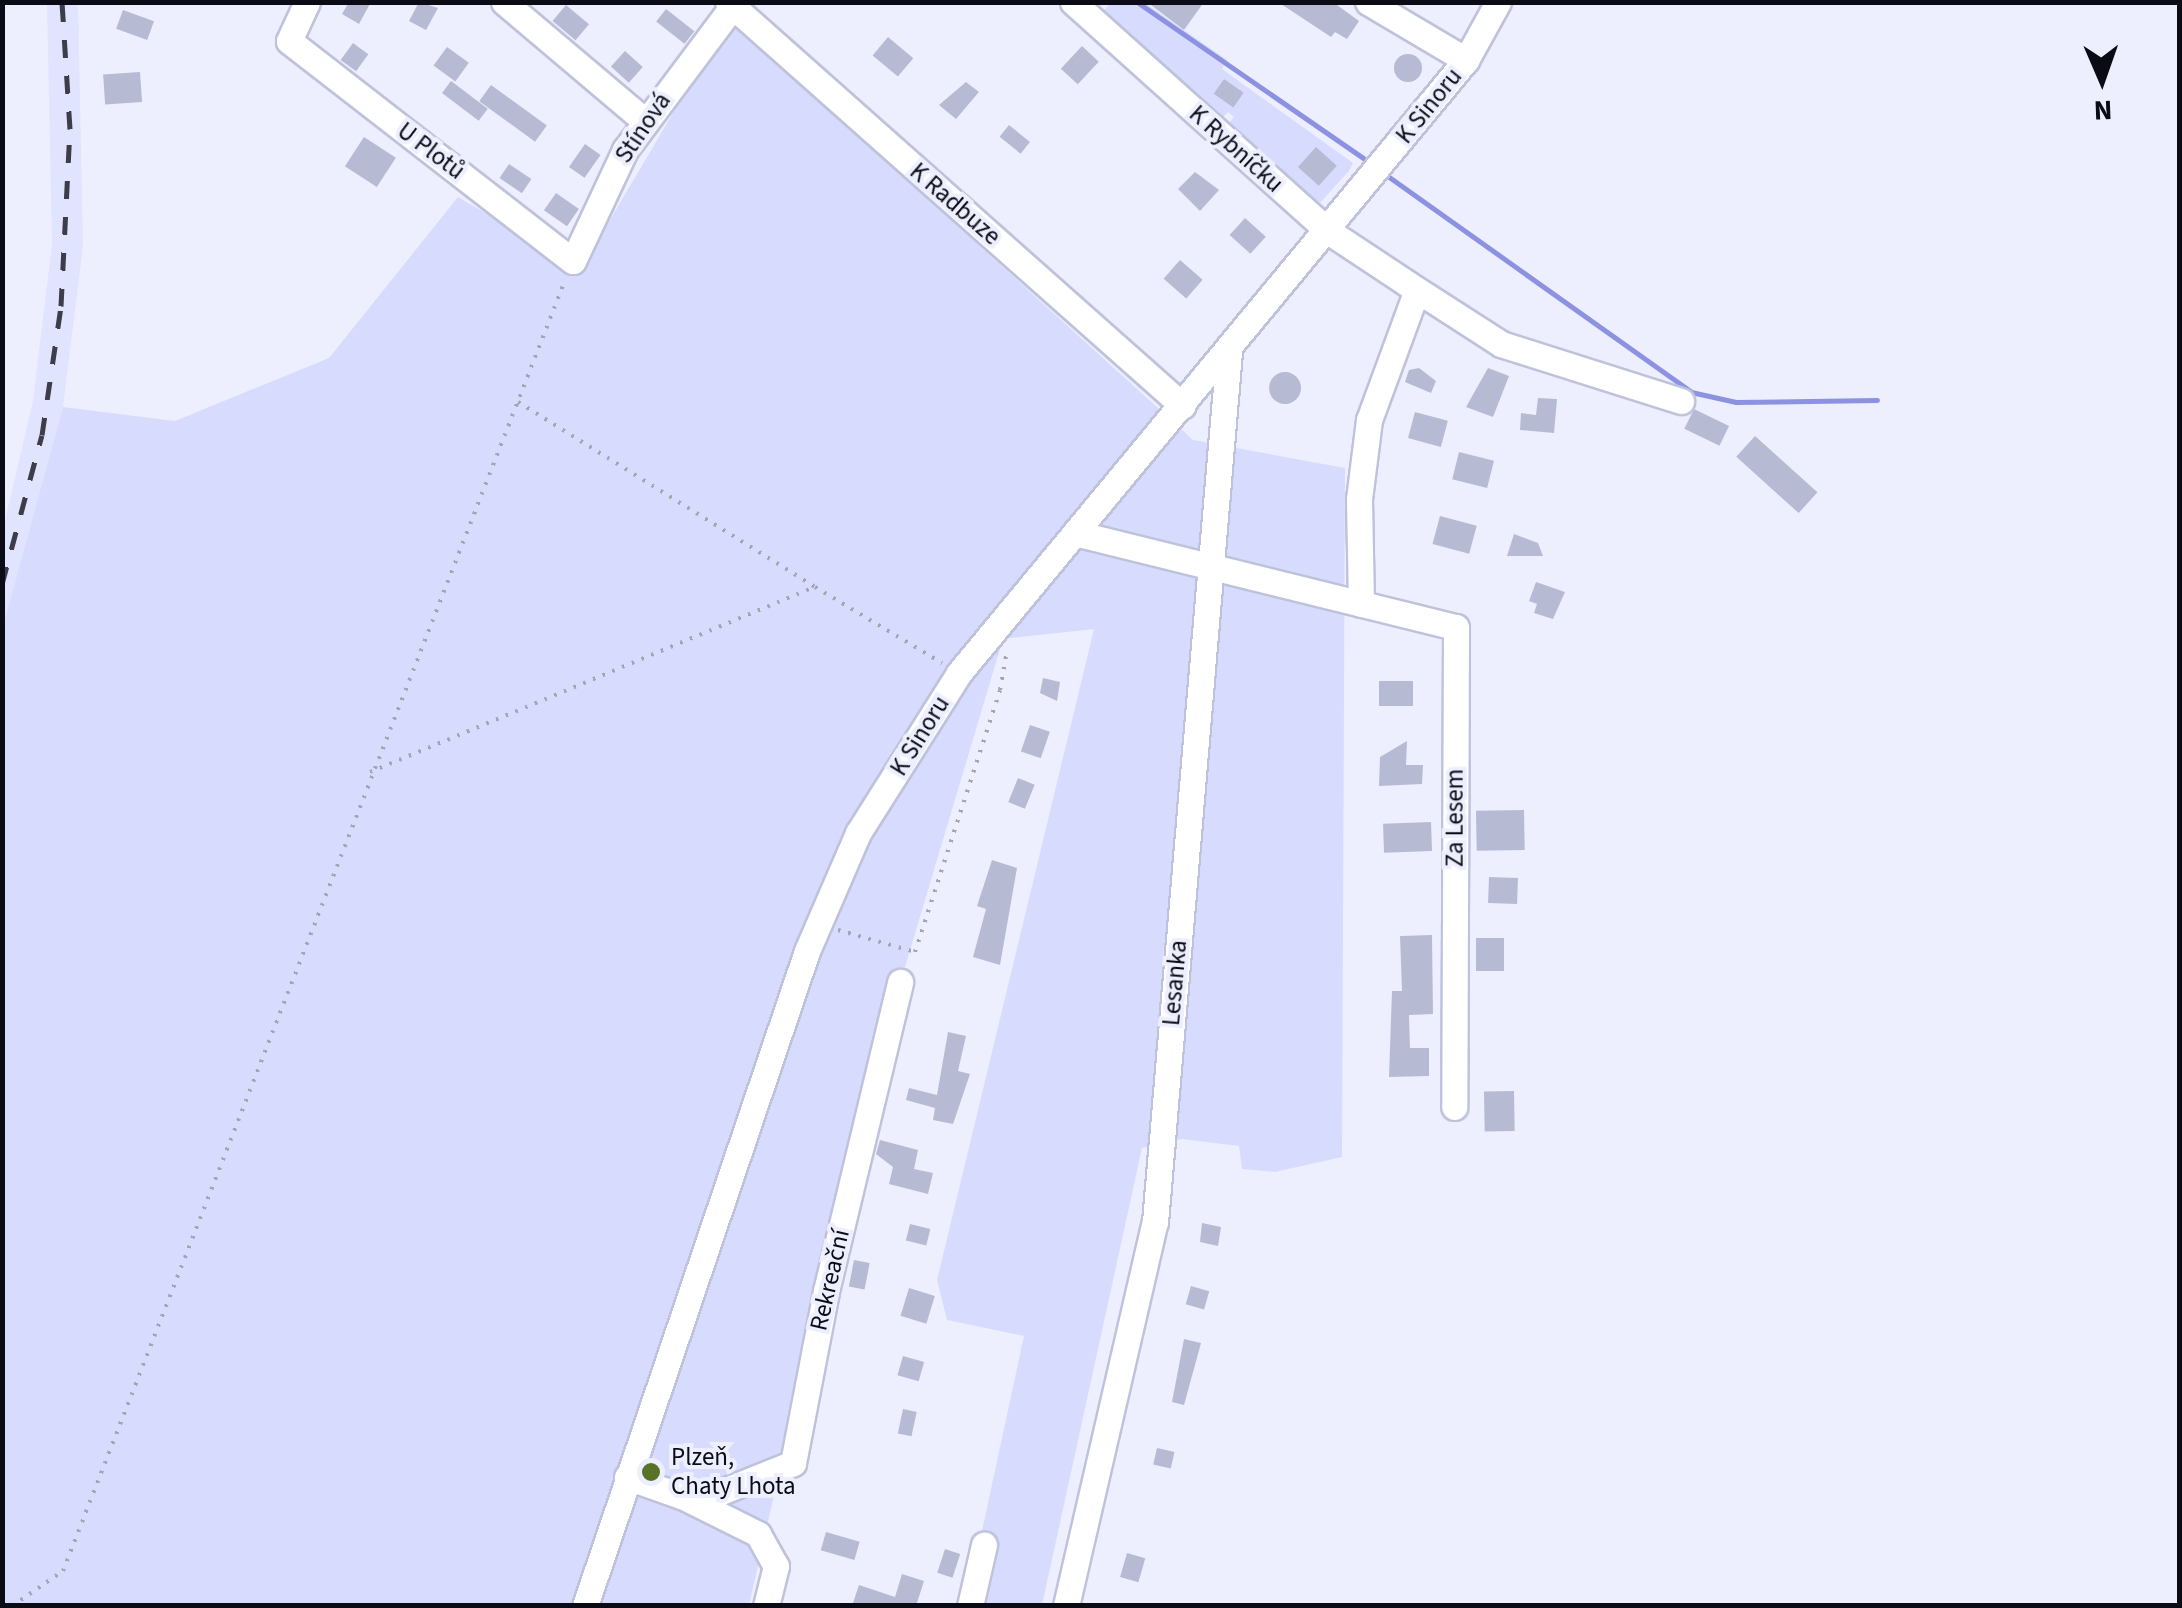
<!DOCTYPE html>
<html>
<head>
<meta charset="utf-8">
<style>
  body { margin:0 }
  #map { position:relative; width:2182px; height:1608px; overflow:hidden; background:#edefff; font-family:"Source Sans 3",sans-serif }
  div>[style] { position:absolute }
  .built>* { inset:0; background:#e0e4fe }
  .green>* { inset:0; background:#d7dcfe }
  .stream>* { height:5px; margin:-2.5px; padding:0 2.5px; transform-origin:2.5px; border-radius:2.5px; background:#8c92e1 }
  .building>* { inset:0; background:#b7bad3; transform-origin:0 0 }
  .round { border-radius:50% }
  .path>* { height:4px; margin-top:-2px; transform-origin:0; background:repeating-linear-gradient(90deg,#a3a5b2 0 2.5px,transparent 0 10.5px) }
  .roads { filter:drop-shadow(2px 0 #bfc2db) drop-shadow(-2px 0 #bfc2db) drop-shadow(0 2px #bfc2db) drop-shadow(0 -2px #bfc2db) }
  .minor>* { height:25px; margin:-12.5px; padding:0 12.5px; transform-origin:12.5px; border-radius:12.5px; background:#fff }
  .rail>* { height:5px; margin-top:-2.5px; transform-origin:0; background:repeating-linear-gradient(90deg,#3c3d48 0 18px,transparent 0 36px) }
  .dots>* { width:28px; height:28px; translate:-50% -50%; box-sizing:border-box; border:5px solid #edefff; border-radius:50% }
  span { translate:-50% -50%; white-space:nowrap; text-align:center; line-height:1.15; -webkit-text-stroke:8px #edefff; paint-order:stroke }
  .street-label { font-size:25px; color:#0a0b14 }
  .poi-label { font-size:25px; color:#0a0b14 }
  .left { translate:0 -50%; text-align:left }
  .frame { position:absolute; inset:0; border:5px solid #0a0b14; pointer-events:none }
  .north { position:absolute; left:2052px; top:30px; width:100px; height:100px; -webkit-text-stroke:8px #edefff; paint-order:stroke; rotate:178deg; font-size:28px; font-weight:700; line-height:40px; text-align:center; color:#0a0b14 }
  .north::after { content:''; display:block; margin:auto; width:35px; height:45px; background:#0a0b14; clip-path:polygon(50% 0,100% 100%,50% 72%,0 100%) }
</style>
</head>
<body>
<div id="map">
  <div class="built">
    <i style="clip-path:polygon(47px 3px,78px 3px,83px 246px,63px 407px,3px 631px,3px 529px,33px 401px,52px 244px)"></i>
  </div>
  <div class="green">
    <i style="clip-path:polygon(1110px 3px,1145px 3px,1227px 60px,1222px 69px,1353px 163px,1349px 171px,1318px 205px,1226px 127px,1234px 117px,1228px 112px,1219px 122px,1099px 17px)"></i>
    <i style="clip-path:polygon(729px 18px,1193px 440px,1345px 468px,1342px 1157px,1275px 1172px,1242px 1169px,1239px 1146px,1182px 1139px,1142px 1148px,1042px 1605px,966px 1605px,1024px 1336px,947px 1320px,937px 1280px,1094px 629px,1003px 639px,862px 1111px,749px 1605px,3px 1606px,2px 631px,63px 407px,175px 421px,329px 358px,458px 197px,581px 269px)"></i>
  </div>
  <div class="stream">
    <i style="left:1137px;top:2px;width:282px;rotate:34.6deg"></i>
    <i style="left:1382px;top:172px;width:379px;rotate:35.4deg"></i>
    <i style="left:1691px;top:392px;width:46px;rotate:12.5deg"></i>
    <i style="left:1736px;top:402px;width:141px;rotate:-0.8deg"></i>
  </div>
  <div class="building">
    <i style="clip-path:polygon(349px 2px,371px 2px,359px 24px,342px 14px)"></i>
    <i style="clip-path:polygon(419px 2px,438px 8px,426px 30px,409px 21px)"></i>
    <i style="clip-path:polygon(1147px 2px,1204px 2px,1184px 30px)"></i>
    <i style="clip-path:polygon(1278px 2px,1337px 5px,1359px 21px,1347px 39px,1335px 32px,1331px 37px)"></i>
    <i style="left:566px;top:5px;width:30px;height:21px;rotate:40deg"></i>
    <i style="left:666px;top:9px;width:36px;height:16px;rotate:38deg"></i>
    <i style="left:123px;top:10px;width:33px;height:20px;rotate:20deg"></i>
    <i style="left:888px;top:37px;width:33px;height:24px;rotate:40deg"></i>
    <i style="left:353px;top:43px;width:19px;height:21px;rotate:36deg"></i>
    <i style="left:1082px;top:46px;width:23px;height:31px;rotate:43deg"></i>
    <i style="left:447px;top:47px;width:27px;height:23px;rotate:36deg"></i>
    <i style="left:625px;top:51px;width:24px;height:21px;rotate:42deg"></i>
    <i class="round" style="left:1394px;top:54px;width:28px;height:28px"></i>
    <i style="left:140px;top:72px;width:30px;height:37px;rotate:86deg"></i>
    <i style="left:1224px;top:79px;width:24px;height:18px;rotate:35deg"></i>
    <i style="left:451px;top:81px;width:46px;height:15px;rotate:37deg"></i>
    <i style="clip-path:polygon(966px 82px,979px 92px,956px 119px,939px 105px)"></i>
    <i style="left:491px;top:85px;width:69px;height:20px;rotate:36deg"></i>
    <i style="left:1009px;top:125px;width:27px;height:15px;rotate:39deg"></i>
    <i style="left:364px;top:137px;width:38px;height:35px;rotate:33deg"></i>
    <i style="left:585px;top:144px;width:19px;height:28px;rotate:35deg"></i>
    <i style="left:1316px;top:147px;width:28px;height:27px;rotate:42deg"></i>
    <i style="left:509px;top:164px;width:27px;height:17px;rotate:34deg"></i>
    <i style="clip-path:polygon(1195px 172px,1219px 190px,1200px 211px,1178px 189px)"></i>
    <i style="left:556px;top:193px;width:28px;height:21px;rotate:35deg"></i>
    <i style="left:1245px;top:218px;width:28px;height:23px;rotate:42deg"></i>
    <i style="left:1180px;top:260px;width:30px;height:25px;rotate:41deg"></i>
    <i style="clip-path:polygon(1419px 368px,1436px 381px,1431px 393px,1405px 382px,1409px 370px)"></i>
    <i style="clip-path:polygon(1488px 368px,1509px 376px,1493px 417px,1466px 407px)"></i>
    <i class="round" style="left:1269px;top:372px;width:32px;height:32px"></i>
    <i style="clip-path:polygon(1538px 398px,1557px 399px,1554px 433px,1520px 430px,1521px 413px,1536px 415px)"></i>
    <i style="left:1694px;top:409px;width:39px;height:22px;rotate:26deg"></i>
    <i style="left:1415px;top:412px;width:34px;height:27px;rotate:15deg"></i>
    <i style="left:1755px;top:436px;width:84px;height:28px;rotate:42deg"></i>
    <i style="left:1459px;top:452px;width:36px;height:28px;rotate:14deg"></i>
    <i style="left:1440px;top:516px;width:38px;height:29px;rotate:15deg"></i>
    <i style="clip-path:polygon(1514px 534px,1538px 543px,1543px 556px,1507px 556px)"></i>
    <i style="clip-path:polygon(1536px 582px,1565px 592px,1553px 619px,1534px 613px,1537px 604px,1529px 601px)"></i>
    <i style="clip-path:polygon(1043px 678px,1060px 682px,1057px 701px,1040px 693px)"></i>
    <i style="left:1379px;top:681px;width:34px;height:25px"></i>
    <i style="left:1030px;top:725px;width:21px;height:28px;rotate:19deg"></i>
    <i style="clip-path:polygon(1407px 741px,1406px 765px,1423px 765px,1422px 784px,1379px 786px,1380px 757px)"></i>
    <i style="left:1018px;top:778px;width:18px;height:26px;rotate:22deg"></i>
    <i style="left:1524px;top:810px;width:40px;height:48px;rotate:89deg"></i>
    <i style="left:1431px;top:822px;width:29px;height:48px;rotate:88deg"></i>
    <i style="clip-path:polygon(992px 860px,1017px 868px,1000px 965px,973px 957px,986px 909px,977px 906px)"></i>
    <i style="left:1489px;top:877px;width:29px;height:26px;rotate:2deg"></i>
    <i style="clip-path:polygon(1432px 935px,1433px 1014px,1409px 1015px,1410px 1048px,1429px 1048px,1429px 1076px,1389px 1077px,1392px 991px,1402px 991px,1400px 936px)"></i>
    <i style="left:1476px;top:938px;width:28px;height:33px"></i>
    <i style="clip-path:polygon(948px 1032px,966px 1036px,958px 1071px,970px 1074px,953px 1124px,933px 1120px,935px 1108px,906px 1100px,909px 1088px,937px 1095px)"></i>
    <i style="left:1514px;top:1091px;width:40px;height:30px;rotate:89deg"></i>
    <i style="clip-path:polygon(880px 1140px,918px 1150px,914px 1169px,933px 1173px,928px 1194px,889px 1184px,893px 1167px,876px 1154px)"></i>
    <i style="clip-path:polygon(1202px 1223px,1221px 1227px,1218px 1246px,1200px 1242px)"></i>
    <i style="left:910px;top:1224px;width:21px;height:17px;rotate:14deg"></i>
    <i style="left:854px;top:1260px;width:16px;height:27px;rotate:11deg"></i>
    <i style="left:1191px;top:1286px;width:19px;height:19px;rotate:16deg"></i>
    <i style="left:909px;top:1288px;width:27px;height:29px;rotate:17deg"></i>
    <i style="clip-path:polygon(1184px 1339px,1201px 1343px,1184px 1405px,1172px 1402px)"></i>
    <i style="left:903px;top:1356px;width:22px;height:20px;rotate:16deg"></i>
    <i style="left:903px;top:1409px;width:14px;height:25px;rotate:12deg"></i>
    <i style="left:1157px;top:1448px;width:18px;height:17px;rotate:13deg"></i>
    <i style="left:826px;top:1532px;width:35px;height:19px;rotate:16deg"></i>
    <i style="left:945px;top:1549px;width:16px;height:25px;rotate:18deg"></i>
    <i style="left:1127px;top:1553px;width:19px;height:25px;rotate:16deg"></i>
    <i style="clip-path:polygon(902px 1574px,924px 1581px,916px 1606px,852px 1606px,859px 1585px,895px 1597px)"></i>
  </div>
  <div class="path">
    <i style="left:518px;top:402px;width:350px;rotate:31.9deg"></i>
    <i style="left:370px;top:772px;width:482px;rotate:-22.6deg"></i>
    <i style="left:815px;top:587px;width:148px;rotate:30.9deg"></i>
    <i style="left:838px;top:930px;width:80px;rotate:15.9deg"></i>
    <i style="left:915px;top:952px;width:275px;rotate:-72deg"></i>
    <i style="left:1000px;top:690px;width:40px;rotate:-80deg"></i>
    <i style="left:12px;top:1606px;width:62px;rotate:-34.5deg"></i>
    <i style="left:63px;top:1571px;width:1385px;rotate:-68.75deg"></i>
  </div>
  <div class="roads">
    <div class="minor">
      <i style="left:307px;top:2px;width:43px;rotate:114.8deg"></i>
      <i style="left:289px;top:41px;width:359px;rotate:37.8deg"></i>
      <i style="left:573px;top:261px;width:123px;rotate:-64.9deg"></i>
      <i style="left:625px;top:150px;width:179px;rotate:-53.2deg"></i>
      <i style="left:504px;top:2px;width:185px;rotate:40.2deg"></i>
      <i style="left:728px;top:2px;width:608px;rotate:41.6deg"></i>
      <i style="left:1073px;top:2px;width:343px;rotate:41.9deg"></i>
      <i style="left:1328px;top:231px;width:96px;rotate:33.5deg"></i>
      <i style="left:1408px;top:284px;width:111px;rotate:32.8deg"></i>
      <i style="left:1501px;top:344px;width:189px;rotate:17.6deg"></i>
      <i style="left:1368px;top:2px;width:114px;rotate:30.6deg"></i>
      <i style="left:1075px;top:533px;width:392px;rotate:13.9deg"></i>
      <i style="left:1456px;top:627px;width:480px;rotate:90.2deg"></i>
      <i style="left:1361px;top:604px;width:105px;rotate:-91.1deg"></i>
      <i style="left:1359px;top:499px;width:80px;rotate:-82.8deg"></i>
      <i style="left:1369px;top:420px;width:130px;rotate:-69.8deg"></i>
      <i style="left:627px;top:1477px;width:57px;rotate:19.4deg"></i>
      <i style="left:681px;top:1496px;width:35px;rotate:-3deg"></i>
      <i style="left:716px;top:1494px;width:83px;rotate:-21.9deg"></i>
      <i style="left:793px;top:1463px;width:175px;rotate:-79.1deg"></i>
      <i style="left:826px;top:1291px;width:318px;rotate:-76.5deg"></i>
      <i style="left:684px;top:1497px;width:83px;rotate:26.6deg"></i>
      <i style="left:758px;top:1534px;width:37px;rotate:61deg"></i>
      <i style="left:776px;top:1566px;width:41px;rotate:104deg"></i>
      <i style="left:585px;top:1606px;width:692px;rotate:-71.28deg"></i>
      <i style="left:807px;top:951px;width:129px;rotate:-66.6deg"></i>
      <i style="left:858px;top:833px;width:189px;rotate:-57.7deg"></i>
      <i style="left:959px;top:673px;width:795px;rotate:-50.41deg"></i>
      <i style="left:1466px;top:60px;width:66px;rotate:-61.1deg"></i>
      <i style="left:970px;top:1606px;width:63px;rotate:-77.1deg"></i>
      <i style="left:1066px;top:1606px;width:394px;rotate:-77deg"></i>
      <i style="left:1155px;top:1222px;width:874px;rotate:-85.14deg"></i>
    </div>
  </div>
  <div class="rail">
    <i style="left:2px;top:584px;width:154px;rotate:-75deg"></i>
    <i style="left:42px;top:435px;width:130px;rotate:-81.6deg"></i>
    <i style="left:61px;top:306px;width:177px;rotate:-87.1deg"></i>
    <i style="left:70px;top:129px;width:127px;rotate:-93.6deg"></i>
  </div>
  <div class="dots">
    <i style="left:651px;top:1472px;background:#587327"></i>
  </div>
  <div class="street-label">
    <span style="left:1429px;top:106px;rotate:-51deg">K Sinoru</span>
    <span style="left:643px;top:128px;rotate:-56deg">Stínová</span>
    <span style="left:1236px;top:149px;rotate:42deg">K Rybníčku</span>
    <span style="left:431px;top:151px;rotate:37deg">U Plotů</span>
    <span style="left:955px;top:204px;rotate:41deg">K Radbuze</span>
    <span style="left:920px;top:736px;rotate:-58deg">K Sinoru</span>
    <span style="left:1455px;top:818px;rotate:-90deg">Za Lesem</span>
    <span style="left:1175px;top:983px;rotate:-85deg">Lesanka</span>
    <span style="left:830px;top:1280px;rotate:-77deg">Rekreační</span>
  </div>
  <div class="poi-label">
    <span class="left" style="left:671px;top:1472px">Plzeň,<br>Chaty Lhota</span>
  </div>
  <div class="frame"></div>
  <div class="north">N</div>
</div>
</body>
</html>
